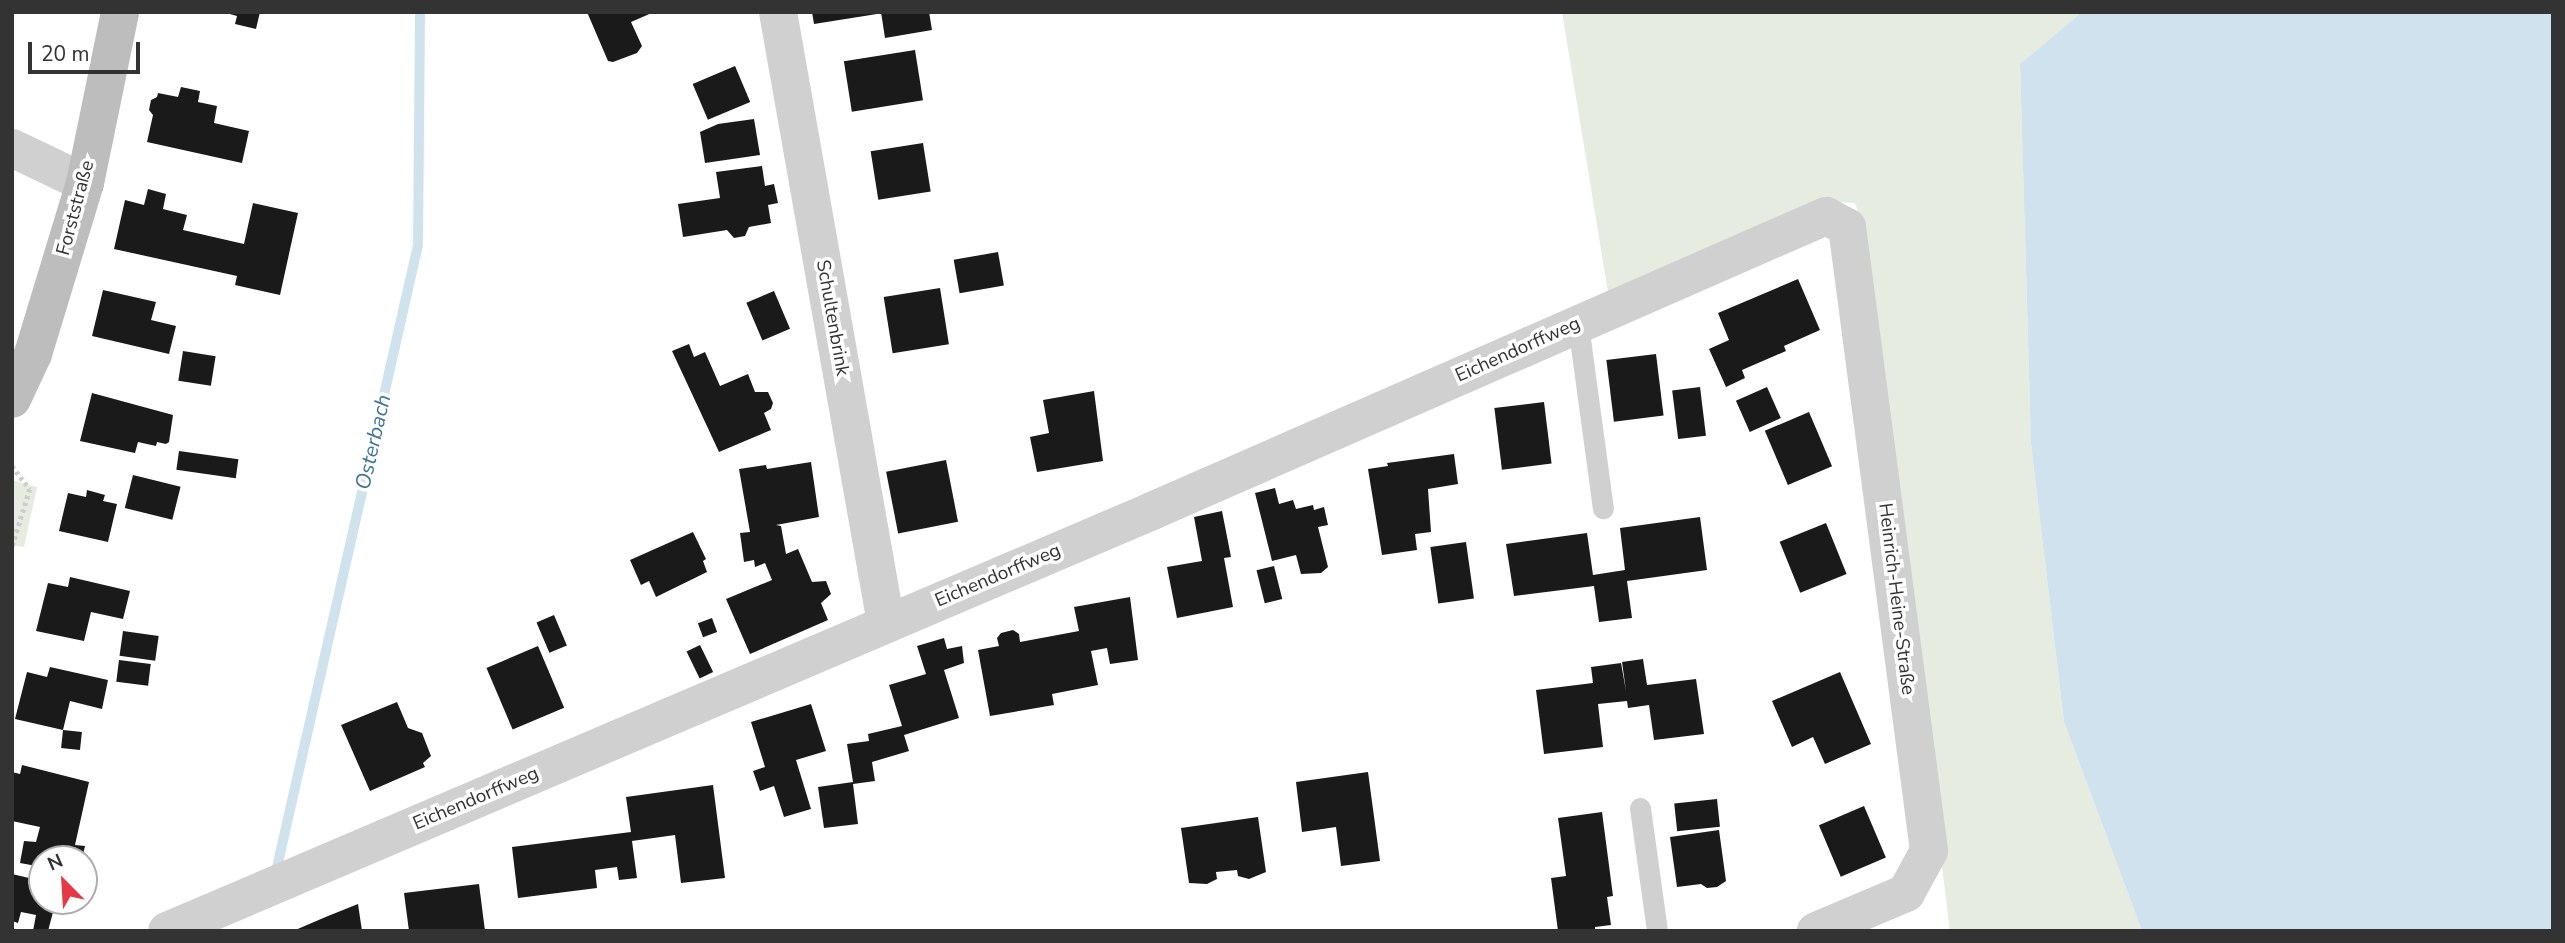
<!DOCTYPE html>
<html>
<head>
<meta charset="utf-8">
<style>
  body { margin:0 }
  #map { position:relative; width:2565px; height:943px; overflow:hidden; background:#fff; font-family:"Nunito Sans",sans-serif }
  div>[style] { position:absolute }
  .green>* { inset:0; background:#e6ecdf }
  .water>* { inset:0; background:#cfe2ee }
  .stream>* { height:10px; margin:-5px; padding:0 5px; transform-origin:5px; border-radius:5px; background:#cfe2ee }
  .building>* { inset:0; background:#1a1a1a; transform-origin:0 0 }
  .path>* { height:4.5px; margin-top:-2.25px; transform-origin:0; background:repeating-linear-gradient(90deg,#cdcdcd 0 3.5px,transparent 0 7px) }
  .lane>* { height:21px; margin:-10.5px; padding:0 10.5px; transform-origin:10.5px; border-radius:10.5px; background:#d0d0d0 }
  .street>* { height:38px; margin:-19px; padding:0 19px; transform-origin:19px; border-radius:19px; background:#d0d0d0 }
  .secondary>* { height:38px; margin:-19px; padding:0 19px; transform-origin:19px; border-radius:19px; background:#bdbdbd }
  span { translate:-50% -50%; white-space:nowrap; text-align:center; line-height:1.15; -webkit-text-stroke:7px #fff; paint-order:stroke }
  .street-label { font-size:19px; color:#333 }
  .water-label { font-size:21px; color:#3f7597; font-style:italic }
  .frame { position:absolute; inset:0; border:14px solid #333; pointer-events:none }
  .north { position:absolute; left:28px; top:845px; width:70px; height:70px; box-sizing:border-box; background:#fff; border:2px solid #adadad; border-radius:50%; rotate:336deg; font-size:19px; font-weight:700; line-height:28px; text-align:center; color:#333 }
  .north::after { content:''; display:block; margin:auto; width:24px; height:32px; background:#e63946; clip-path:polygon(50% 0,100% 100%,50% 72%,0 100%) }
  .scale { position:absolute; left:28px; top:42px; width:112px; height:32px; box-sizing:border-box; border:4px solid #333; border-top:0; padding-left:9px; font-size:21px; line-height:24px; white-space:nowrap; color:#333; -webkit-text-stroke:5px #fff; paint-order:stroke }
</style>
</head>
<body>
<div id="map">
  <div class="green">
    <i style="clip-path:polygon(1562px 12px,2082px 12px,2020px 64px,2031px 444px,2064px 722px,2142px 931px,1950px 931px,1862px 223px,1855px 203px,1836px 202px,1608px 292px)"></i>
    <i style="clip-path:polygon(12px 480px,37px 487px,24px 547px,12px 545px)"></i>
  </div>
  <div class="water">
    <i style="clip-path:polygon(2082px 12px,2553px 12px,2553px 931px,2142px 931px,2064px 722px,2031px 444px,2020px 64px)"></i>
  </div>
  <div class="stream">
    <i style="left:277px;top:867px;width:638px;rotate:-77.23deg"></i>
    <i style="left:418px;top:245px;width:233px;rotate:-89.5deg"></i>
  </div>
  <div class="building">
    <i style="clip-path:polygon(260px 12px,256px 29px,235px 24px,237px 16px,226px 13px)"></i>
    <i style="clip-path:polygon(587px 12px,654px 12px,631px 22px,642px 46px,637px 53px,613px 62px,608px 61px)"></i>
    <i style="clip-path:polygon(812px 12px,877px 12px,877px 14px,814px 24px)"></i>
    <i style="clip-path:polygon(881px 12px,929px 12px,932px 30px,885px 38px)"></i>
    <i style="left:915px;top:50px;width:51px;height:72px;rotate:81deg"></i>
    <i style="left:735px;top:66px;width:39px;height:46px;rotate:67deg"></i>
    <i style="clip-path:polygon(181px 87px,200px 91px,198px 102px,217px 106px,214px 123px,249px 131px,242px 163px,147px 142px,153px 115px,149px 110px,151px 100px,157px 97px,158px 93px,178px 97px)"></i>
    <i style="clip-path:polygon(754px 119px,760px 155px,705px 163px,700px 132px,718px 124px)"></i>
    <i style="left:923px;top:143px;width:49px;height:53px;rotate:81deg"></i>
    <i style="clip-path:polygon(762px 166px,765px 186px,774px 184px,778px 203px,768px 205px,771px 223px,749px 227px,745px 236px,734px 238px,727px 230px,683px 237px,678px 204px,720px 198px,716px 172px)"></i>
    <i style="clip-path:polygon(148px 189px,166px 194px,163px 209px,187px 215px,183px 230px,244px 244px,253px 203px,298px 213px,280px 295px,235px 285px,237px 276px,114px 249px,125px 200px,144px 205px)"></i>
    <i style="left:998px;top:252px;width:34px;height:45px;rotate:80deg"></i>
    <i style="clip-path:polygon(1798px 279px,1820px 330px,1784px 346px,1786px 351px,1742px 370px,1745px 378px,1726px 387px,1709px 349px,1729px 340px,1718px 313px)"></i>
    <i style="left:940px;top:288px;width:57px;height:57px;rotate:81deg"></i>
    <i style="clip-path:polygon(103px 290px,156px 302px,151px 320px,176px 326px,169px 354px,92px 336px)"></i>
    <i style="left:774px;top:291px;width:41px;height:30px;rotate:67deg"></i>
    <i style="clip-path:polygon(689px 344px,694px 357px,705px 352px,720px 386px,748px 374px,755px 392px,768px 392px,773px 403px,771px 409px,764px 413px,771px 430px,719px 452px,672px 351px)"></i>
    <i style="left:183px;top:351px;width:33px;height:30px;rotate:9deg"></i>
    <i style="left:1656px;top:354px;width:62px;height:50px;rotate:83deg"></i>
    <i style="left:1700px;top:387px;width:49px;height:28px;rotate:83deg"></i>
    <i style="left:1767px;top:387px;width:34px;height:34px;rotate:66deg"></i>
    <i style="clip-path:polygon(1094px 391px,1103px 461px,1037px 472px,1030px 437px,1049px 433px,1043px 400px)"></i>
    <i style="clip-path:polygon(92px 393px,173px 415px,169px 442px,166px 444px,157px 442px,156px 446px,138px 442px,135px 453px,80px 441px)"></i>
    <i style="left:1544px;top:402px;width:62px;height:50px;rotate:83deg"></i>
    <i style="left:1809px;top:412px;width:59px;height:48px;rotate:67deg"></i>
    <i style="left:179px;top:451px;width:60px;height:19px;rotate:8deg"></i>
    <i style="clip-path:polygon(1454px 454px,1458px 484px,1428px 489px,1431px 532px,1415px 534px,1417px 550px,1382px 555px,1368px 469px,1388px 466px,1387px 463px)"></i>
    <i style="left:946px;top:460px;width:63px;height:61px;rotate:79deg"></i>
    <i style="clip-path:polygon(811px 462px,819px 517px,776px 525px,781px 526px,786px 554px,798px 549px,812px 582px,826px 581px,831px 594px,821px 603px,828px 620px,750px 654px,726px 599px,772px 580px,765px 563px,755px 567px,754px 560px,744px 562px,740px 533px,750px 532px,739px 469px,766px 465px,767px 469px)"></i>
    <i style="left:133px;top:475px;width:49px;height:34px;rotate:14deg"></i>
    <i style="clip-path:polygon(1275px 488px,1279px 504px,1293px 500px,1296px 509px,1313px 505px,1314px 510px,1324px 507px,1328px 525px,1318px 527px,1328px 567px,1321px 573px,1301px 574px,1296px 555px,1272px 561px,1255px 493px)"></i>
    <i style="clip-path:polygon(87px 490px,105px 495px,103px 501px,117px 504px,108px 542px,59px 531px,68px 493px,86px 497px)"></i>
    <i style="clip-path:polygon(1222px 511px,1231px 557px,1224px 558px,1233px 607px,1177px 618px,1167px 567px,1202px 561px,1194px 517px)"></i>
    <i style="clip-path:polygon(1700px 517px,1707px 570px,1627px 581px,1632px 618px,1599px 622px,1594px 586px,1514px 596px,1506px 544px,1587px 533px,1593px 575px,1625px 570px,1620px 528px)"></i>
    <i style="left:1826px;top:523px;width:55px;height:50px;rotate:68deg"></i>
    <i style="clip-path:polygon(693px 532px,706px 559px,703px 561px,707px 572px,656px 597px,649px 581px,641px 585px,630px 560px)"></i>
    <i style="left:1466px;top:542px;width:57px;height:36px;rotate:82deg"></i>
    <i style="left:1274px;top:566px;width:34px;height:18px;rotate:76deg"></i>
    <i style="clip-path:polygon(70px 577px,130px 591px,123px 619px,91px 612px,84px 641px,36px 631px,48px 583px,68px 587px)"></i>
    <i style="clip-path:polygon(1130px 597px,1138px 660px,1110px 664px,1107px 648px,1091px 651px,1098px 685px,1052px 694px,1054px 705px,990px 716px,978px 650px,999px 646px,997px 638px,1001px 633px,1013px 630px,1019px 634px,1020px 642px,1079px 631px,1074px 607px)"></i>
    <i style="left:554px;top:615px;width:33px;height:19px;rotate:67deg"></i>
    <i style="left:712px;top:618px;width:15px;height:15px;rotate:70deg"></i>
    <i style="left:123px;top:631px;width:36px;height:25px;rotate:8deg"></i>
    <i style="clip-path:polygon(944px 638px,947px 649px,962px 646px,964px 663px,944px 670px,959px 718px,904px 735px,909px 751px,872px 762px,875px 781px,853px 784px,858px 824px,824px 828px,818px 787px,853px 782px,847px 744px,869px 741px,868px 734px,902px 726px,889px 685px,926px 674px,917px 646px)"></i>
    <i style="left:700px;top:645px;width:30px;height:15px;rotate:64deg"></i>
    <i style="left:538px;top:646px;width:67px;height:56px;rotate:67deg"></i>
    <i style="clip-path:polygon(1643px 659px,1647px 685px,1696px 679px,1704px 734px,1654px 740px,1649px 705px,1628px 708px,1627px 701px,1598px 704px,1603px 747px,1544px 754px,1536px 690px,1593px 683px,1591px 667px,1621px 663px,1626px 691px,1622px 662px)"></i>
    <i style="left:119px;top:660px;width:32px;height:22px;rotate:7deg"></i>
    <i style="clip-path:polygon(50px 667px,108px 680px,102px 709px,70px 701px,63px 730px,15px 719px,27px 672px,47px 677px)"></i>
    <i style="clip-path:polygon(1840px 672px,1871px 744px,1825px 764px,1813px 737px,1792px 747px,1772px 701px)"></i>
    <i style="clip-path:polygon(397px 702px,408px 728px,422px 733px,431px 756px,423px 763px,425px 767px,370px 791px,341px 725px)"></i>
    <i style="clip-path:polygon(811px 704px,826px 751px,796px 760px,811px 809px,784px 817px,774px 786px,760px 791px,753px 771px,765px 767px,751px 722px)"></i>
    <i style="left:63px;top:730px;width:19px;height:18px;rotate:6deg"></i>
    <i style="clip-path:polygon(22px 765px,89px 782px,75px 845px,85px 846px,82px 859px,42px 859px,42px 867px,20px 863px,24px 841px,36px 842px,40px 827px,12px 821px,12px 772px,20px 774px)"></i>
    <i style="clip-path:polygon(1368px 772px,1380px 861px,1341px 866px,1336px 827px,1302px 832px,1296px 782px)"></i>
    <i style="clip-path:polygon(713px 785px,725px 878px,681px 883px,675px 835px,632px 841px,637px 878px,619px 880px,617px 867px,595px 870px,597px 888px,518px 898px,512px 847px,631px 832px,626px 797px)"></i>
    <i style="left:1717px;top:799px;width:28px;height:43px;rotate:84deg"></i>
    <i style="left:1864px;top:806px;width:56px;height:49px;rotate:67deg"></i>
    <i style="clip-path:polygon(1602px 812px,1613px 896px,1607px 897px,1611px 925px,1595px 927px,1595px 931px,1558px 931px,1551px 878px,1566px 876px,1558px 818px)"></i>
    <i style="clip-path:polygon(1258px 817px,1266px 872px,1249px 879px,1238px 876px,1237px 870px,1216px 872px,1217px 879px,1207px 884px,1189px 883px,1181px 828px)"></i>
    <i style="clip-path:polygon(1719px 830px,1726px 881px,1717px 887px,1707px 888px,1701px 884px,1677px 887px,1670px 837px)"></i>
    <i style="clip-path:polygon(12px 874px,29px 878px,28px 884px,42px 887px,42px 901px,56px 901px,48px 931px,33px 931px,36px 915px,21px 912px,18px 923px,12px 921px)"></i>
    <i style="clip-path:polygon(479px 884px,485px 931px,409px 931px,404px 893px)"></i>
    <i style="clip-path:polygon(358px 904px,362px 931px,293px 931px,328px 916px)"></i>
  </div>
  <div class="path">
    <i style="left:12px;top:466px;width:29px;rotate:52deg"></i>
    <i style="left:30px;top:489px;width:61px;rotate:107.2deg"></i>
  </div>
  <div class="lane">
    <i style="left:1578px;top:324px;width:186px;rotate:82.3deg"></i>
    <i style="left:1640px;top:808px;width:124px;rotate:82.1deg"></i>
  </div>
  <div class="street">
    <i style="left:778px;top:12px;width:620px;rotate:79.98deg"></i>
    <i style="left:12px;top:148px;width:81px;rotate:25.6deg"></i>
    <i style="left:167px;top:931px;width:1071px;rotate:-23.09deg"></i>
    <i style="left:1152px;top:511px;width:736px;rotate:-23.64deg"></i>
    <i style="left:1826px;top:216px;width:24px;rotate:28deg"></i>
    <i style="left:1847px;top:227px;width:629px;rotate:82.51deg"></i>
    <i style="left:1929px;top:851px;width:48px;rotate:118.7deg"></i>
    <i style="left:1906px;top:893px;width:98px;rotate:157.1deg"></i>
  </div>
  <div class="secondary">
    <i style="left:12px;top:399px;width:50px;rotate:-65deg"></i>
    <i style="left:33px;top:354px;width:179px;rotate:-73.1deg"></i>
    <i style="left:85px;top:183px;width:175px;rotate:-78.4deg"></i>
  </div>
  <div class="street-label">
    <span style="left:76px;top:208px;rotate:-75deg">Forststraße</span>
    <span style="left:832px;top:318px;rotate:80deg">Schultenbrink</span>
    <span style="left:1518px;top:350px;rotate:-24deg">Eichendorffweg</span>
    <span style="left:998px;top:576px;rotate:-23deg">Eichendorffweg</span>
    <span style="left:1896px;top:599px;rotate:83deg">Heinrich-Heine-Straße</span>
    <span style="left:476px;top:799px;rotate:-23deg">Eichendorffweg</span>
  </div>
  <div class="water-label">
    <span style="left:373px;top:442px;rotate:-77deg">Osterbach</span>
  </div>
  <div class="frame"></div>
  <div class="north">N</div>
  <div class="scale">20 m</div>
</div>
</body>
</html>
